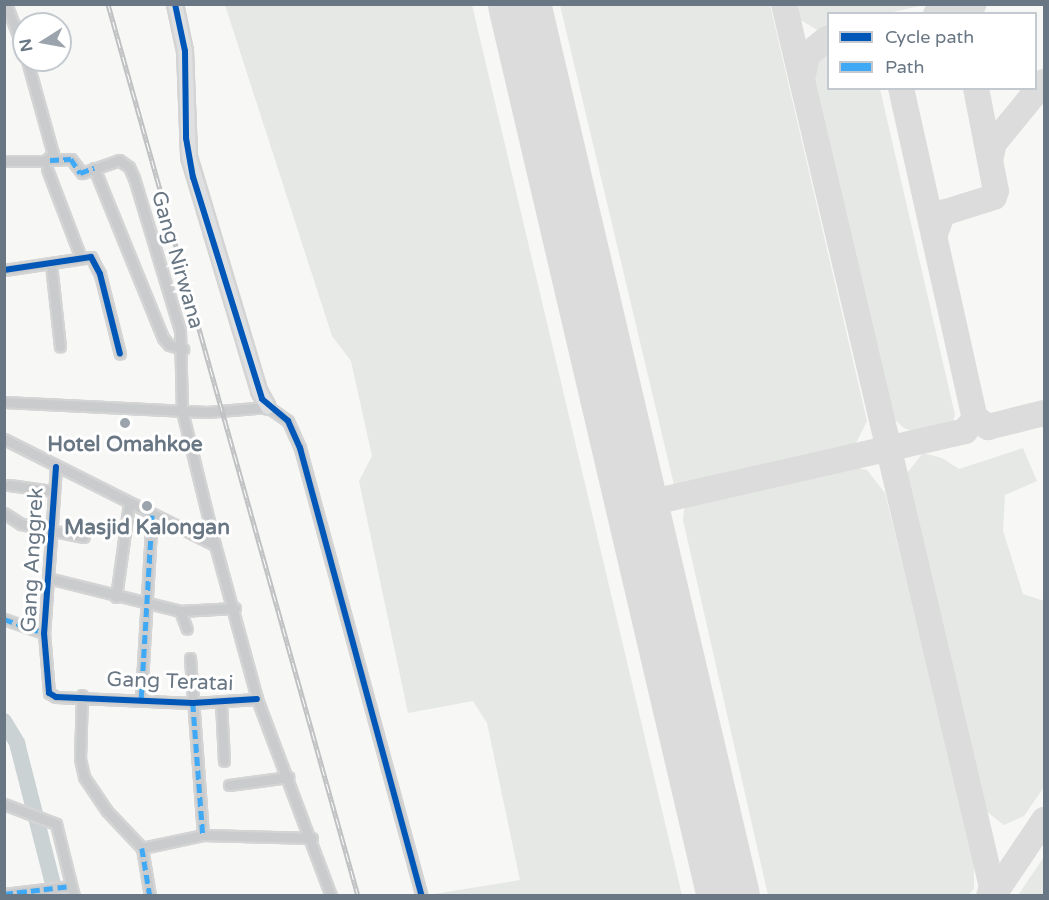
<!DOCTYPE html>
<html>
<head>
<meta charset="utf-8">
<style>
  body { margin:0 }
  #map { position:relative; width:1049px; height:900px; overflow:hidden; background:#f7f7f6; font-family:"Varela Round",sans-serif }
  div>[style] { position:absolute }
  .green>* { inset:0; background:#e5e8e4 }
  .river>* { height:16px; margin:-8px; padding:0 8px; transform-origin:8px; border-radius:8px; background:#cbd2d4 }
  .taxiway>* { height:26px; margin:-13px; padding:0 13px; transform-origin:13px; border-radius:13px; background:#dcdcdc }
  .runway>* { height:63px; margin:-31.5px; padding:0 31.5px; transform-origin:31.5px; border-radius:31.5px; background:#dcdcdc }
  .roads { filter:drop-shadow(2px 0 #d4d4d5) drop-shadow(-2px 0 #d4d4d5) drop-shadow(0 2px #d4d4d5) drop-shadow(0 -2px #d4d4d5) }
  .street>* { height:9px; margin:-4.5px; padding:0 4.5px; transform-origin:4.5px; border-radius:4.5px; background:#c9cbcc }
  .secondary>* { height:14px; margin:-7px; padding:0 7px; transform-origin:7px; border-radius:7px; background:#dedfe0 }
  .rail>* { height:5px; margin-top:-2.5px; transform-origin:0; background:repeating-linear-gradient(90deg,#fff 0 9px,#c0c1c2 0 18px); box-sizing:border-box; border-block:2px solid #c0c1c2 }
  .quiet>* { height:4.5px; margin-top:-2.25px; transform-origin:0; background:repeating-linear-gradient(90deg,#3fa9f5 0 9px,transparent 0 13.5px) }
  .cycleway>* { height:6px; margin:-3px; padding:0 3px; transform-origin:3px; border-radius:3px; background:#0057b8 }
  .dots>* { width:16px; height:16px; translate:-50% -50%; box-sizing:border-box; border:3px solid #fff; border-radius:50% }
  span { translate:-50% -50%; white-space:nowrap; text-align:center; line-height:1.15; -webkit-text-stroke:6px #fff; paint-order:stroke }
  .street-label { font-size:21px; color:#697784 }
  .poi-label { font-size:21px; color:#697784; font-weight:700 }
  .frame { position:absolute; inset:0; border:6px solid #697784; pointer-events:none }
  .legend { position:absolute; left:827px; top:12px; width:210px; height:78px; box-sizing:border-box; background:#fff; border:2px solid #c3c9ce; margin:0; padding:8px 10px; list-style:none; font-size:18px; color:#697784 }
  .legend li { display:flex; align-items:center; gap:12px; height:30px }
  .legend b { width:30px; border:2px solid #c3c9ce }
  .north { position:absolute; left:12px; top:12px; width:60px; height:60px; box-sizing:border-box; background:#fff; border:2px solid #c3c9ce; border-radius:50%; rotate:259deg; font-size:16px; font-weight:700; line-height:24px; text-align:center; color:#697784 }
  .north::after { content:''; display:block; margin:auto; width:21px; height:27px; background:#9ba4ac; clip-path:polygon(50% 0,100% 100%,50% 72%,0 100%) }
</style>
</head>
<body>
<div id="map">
  <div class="green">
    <i style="clip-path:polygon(225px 5px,472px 5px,682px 895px,428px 895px,520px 880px,487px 723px,473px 701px,408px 713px,359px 481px,372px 456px,351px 361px,332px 336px)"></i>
    <i style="clip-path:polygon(560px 5px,770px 5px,867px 421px,854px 447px,681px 488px,674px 485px)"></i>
    <i style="clip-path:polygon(793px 5px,793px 4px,924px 5px,888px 13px,828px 14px,828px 28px,819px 31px,799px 19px)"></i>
    <i style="clip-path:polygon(828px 49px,828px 88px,880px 89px,955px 415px,951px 427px,921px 435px,904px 428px,892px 417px,886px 404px,809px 73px,813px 61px)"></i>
    <i style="clip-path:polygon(1023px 448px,1037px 481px,1005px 495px,1003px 531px,1023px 594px,1044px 601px,1044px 787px,1024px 816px,1004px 825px,982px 808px,906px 490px,907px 473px,923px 453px,942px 458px,959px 469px)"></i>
    <i style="clip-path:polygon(853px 467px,867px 470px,885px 493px,974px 859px,974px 888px,969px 895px,768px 895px,683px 520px,684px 509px,694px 502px)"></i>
    <i style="clip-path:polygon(1044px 857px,1044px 895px,1018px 895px)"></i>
  </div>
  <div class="river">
    <i style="left:4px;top:721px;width:26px;rotate:59deg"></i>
    <i style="left:17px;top:743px;width:158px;rotate:75.7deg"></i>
  </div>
  <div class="taxiway">
    <i style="left:784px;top:4px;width:907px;rotate:76.75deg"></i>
    <i style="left:992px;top:887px;width:9px;rotate:108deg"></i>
    <i style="left:936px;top:14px;width:39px;rotate:-15deg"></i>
    <i style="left:802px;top:79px;width:25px;rotate:-78deg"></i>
    <i style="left:807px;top:55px;width:26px;rotate:-39deg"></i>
    <i style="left:901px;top:88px;width:338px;rotate:77.4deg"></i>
    <i style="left:975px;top:418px;width:16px;rotate:35deg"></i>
    <i style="left:988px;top:427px;width:58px;rotate:-14deg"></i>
    <i style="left:991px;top:156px;width:13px;rotate:-77deg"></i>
    <i style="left:994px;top:143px;width:79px;rotate:-50.7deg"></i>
    <i style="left:934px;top:236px;width:25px;rotate:-69deg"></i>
    <i style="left:943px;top:213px;width:53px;rotate:-17.4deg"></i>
    <i style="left:994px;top:197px;width:6px;rotate:-72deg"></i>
    <i style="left:996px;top:191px;width:105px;rotate:-101deg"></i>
    <i style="left:633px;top:487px;width:19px;rotate:39deg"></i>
    <i style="left:648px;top:499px;width:14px;rotate:4deg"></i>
    <i style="left:662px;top:500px;width:311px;rotate:-12.8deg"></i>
    <i style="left:965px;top:431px;width:16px;rotate:-52deg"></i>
    <i style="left:643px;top:530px;width:24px;rotate:-68deg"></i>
    <i style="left:652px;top:508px;width:13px;rotate:-39deg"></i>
    <i style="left:993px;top:896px;width:92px;rotate:-56.1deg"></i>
  </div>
  <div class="runway">
    <i style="left:519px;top:4px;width:916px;rotate:76.81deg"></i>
  </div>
  <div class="roads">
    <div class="street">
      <i style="left:6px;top:4px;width:50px;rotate:69deg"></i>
      <i style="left:50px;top:160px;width:21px;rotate:-3deg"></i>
      <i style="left:71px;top:159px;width:18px;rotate:52deg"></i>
      <i style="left:82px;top:173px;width:39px;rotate:-19deg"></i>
      <i style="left:119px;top:160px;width:12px;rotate:35deg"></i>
      <i style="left:129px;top:167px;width:12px;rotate:66deg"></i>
      <i style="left:134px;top:178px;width:159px;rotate:73.2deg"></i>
      <i style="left:180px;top:330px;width:81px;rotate:88.6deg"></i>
      <i style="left:182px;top:411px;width:138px;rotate:76.2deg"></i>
      <i style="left:215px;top:545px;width:160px;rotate:74.7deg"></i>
      <i style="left:257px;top:699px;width:210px;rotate:69.4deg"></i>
      <i style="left:4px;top:161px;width:41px"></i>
      <i style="left:45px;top:161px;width:11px;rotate:-41deg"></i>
      <i style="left:53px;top:154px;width:98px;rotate:-105.5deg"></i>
      <i style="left:94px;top:168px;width:183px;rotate:67.9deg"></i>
      <i style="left:163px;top:338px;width:9px;rotate:49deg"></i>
      <i style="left:169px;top:345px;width:15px;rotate:16deg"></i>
      <i style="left:47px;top:169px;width:95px;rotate:69.1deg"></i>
      <i style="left:51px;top:264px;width:83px;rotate:83.8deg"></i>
      <i style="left:4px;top:270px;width:88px;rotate:-8.5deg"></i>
      <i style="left:91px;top:257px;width:19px;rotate:62deg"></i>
      <i style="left:100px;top:274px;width:82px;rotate:76deg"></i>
      <i style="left:4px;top:402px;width:203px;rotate:2.8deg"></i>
      <i style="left:207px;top:412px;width:61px;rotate:-4.7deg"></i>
      <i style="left:268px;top:407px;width:24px;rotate:35deg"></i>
      <i style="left:288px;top:421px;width:30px;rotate:66deg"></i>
      <i style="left:300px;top:448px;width:464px;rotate:74.8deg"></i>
      <i style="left:4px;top:439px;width:236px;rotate:26.7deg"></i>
      <i style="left:56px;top:467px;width:166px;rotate:94.1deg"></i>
      <i style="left:44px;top:633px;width:60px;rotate:85.2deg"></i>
      <i style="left:49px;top:693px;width:8px;rotate:30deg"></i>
      <i style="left:56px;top:697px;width:137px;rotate:2.5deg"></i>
      <i style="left:193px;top:703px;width:64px;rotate:-3.6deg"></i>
      <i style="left:9px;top:485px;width:43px;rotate:7.9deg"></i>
      <i style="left:4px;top:513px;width:20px;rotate:33deg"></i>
      <i style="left:21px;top:524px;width:64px;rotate:11.7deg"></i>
      <i style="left:48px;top:578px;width:136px;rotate:14deg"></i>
      <i style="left:180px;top:611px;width:55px;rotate:-3.1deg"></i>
      <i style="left:116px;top:597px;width:95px;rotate:-82.1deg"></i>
      <i style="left:180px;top:611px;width:19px;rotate:69deg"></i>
      <i style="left:4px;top:619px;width:42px;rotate:19.3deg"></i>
      <i style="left:190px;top:658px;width:177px;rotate:85.8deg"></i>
      <i style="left:82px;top:695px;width:64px;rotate:91.8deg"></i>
      <i style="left:80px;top:759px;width:18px;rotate:77deg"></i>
      <i style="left:84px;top:777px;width:41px;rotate:55.9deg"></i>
      <i style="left:107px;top:811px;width:51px;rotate:46.6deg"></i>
      <i style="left:141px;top:698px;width:183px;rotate:-86.6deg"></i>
      <i style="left:221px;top:702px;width:59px;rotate:87.1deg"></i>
      <i style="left:229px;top:785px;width:60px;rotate:-7.7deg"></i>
      <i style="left:4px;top:804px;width:56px;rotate:21deg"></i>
      <i style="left:56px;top:824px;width:74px;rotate:76deg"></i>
      <i style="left:142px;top:848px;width:62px;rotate:-12deg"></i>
      <i style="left:203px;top:835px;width:109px;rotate:1.6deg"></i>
      <i style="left:142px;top:848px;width:49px;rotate:80.5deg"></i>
      <i style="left:4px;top:894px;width:67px;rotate:-6.8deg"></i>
    </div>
    <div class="secondary">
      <i style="left:175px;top:4px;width:48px;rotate:78deg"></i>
      <i style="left:185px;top:51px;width:106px;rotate:87.8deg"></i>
      <i style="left:189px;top:157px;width:244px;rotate:73.3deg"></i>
      <i style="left:259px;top:391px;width:18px;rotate:61deg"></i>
    </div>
  </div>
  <div class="rail">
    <i style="left:108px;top:4px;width:926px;rotate:74.34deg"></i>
  </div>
  <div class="quiet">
    <i style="left:50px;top:160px;width:21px;rotate:-3deg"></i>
    <i style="left:71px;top:159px;width:17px;rotate:57deg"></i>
    <i style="left:80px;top:173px;width:15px;rotate:-20deg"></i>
    <i style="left:4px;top:619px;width:42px;rotate:19.3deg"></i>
    <i style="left:141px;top:698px;width:183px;rotate:-86.6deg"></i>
    <i style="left:193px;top:703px;width:132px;rotate:85.7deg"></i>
    <i style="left:142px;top:848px;width:49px;rotate:80.5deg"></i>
    <i style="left:4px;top:894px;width:67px;rotate:-6.8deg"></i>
  </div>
  <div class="cycleway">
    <i style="left:175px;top:4px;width:48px;rotate:78deg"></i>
    <i style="left:185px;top:51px;width:87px;rotate:89.3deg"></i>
    <i style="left:186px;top:138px;width:40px;rotate:80deg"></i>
    <i style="left:193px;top:177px;width:232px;rotate:72.7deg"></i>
    <i style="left:262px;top:399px;width:34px;rotate:40deg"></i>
    <i style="left:288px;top:421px;width:30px;rotate:66deg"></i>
    <i style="left:300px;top:448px;width:464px;rotate:74.8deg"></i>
    <i style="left:4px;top:270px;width:88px;rotate:-8.5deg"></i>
    <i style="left:91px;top:257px;width:19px;rotate:62deg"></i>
    <i style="left:100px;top:274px;width:82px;rotate:76deg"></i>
    <i style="left:56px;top:467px;width:166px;rotate:94.1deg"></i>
    <i style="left:44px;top:633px;width:60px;rotate:85.2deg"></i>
    <i style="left:49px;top:693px;width:8px;rotate:30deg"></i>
    <i style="left:56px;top:697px;width:137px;rotate:2.5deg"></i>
    <i style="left:193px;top:703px;width:64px;rotate:-3.6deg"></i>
  </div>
  <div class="dots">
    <i style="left:125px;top:423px;background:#9ba4ac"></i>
    <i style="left:147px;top:506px;background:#9ba4ac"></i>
  </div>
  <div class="street-label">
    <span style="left:177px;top:260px;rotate:74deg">Gang Nirwana</span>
    <span style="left:33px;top:560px;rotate:-87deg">Gang Anggrek</span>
    <span style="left:170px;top:682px;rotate:2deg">Gang Teratai</span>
  </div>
  <div class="poi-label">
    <span style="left:125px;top:445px">Hotel Omahkoe</span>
    <span style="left:147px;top:528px">Masjid Kalongan</span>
  </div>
  <div class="frame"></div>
  <ul class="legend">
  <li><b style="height:8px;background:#0057b8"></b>Cycle path</li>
  <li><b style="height:8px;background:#3fa9f5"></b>Path</li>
  </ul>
  <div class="north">N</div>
</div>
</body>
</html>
